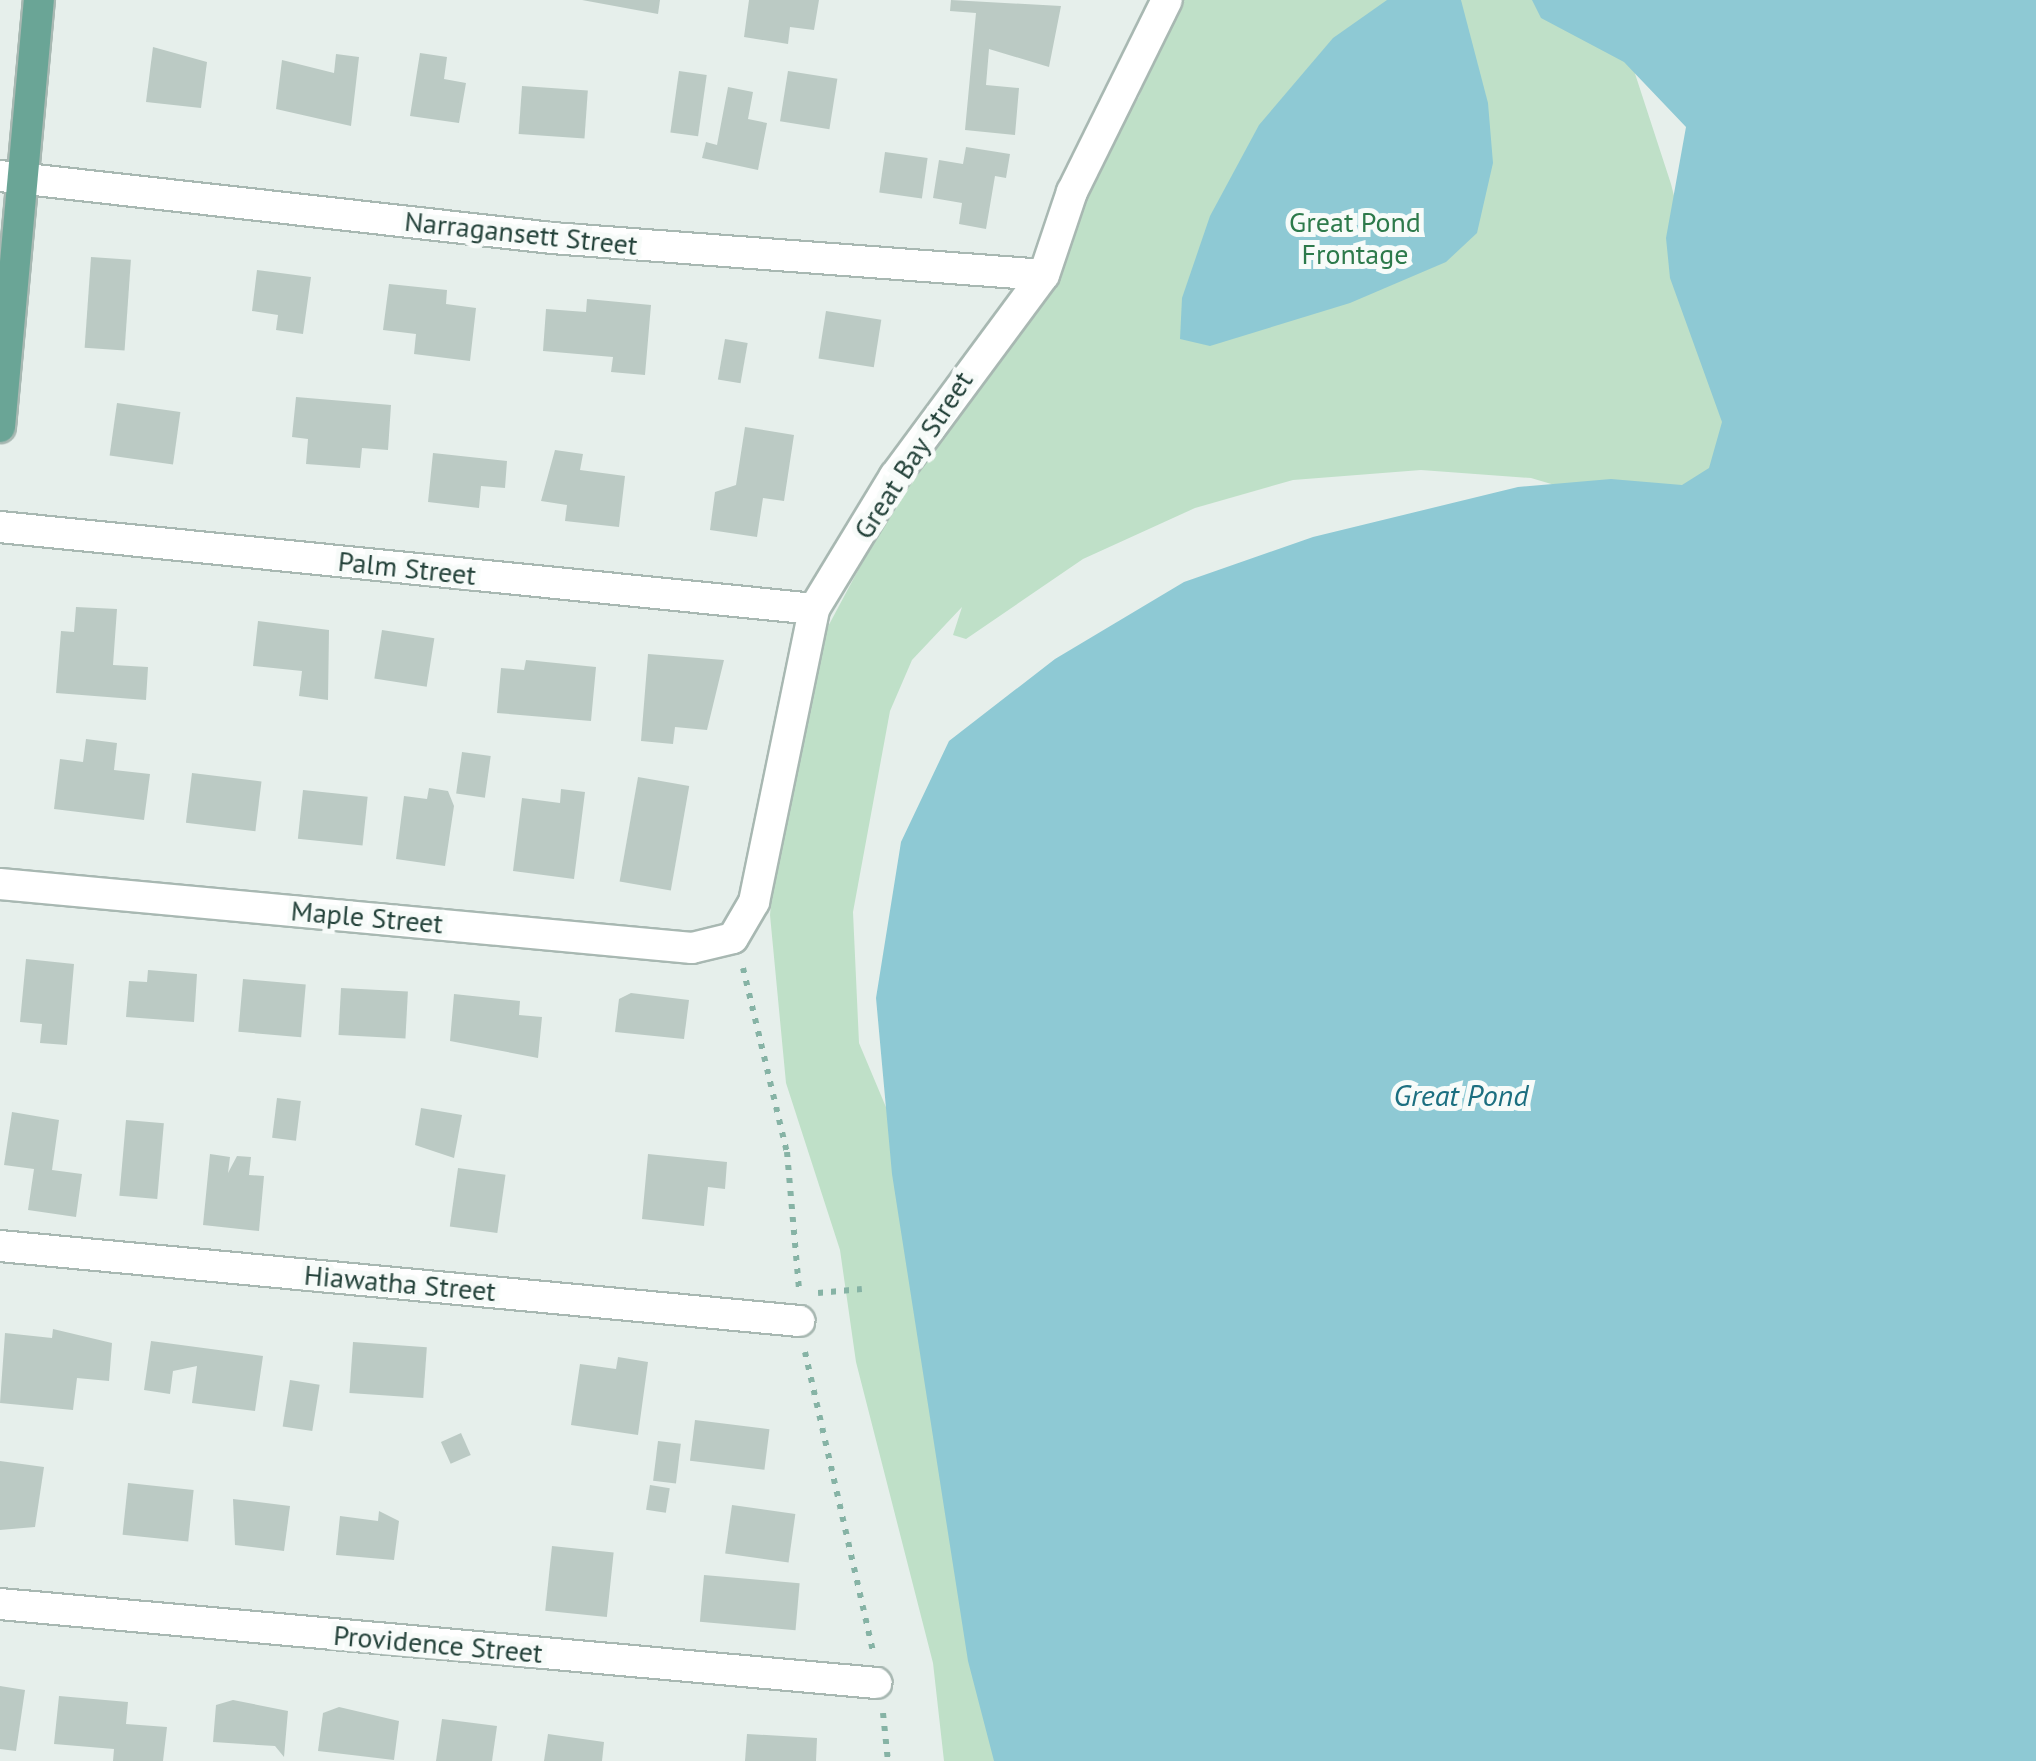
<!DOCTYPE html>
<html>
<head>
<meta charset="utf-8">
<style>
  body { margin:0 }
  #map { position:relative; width:2036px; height:1761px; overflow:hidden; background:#e6efeb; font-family:"PT Sans",sans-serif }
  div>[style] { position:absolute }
  .green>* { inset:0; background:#bfe0c8 }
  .water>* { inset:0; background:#8ec9d4 }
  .building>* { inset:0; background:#bbcac4; transform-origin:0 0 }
  .path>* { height:6px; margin-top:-3px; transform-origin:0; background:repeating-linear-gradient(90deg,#86b3a5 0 5px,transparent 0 13px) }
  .roads { filter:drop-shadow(2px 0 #a8b8b2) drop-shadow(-2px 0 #a8b8b2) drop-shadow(0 2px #a8b8b2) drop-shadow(0 -2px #a8b8b2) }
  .minor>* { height:30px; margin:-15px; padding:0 15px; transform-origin:15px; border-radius:15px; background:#fff }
  .major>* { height:30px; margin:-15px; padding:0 15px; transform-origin:15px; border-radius:15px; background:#6aa596 }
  span { translate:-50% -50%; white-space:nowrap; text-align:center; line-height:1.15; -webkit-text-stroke:10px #f7fbf9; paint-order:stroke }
  .park-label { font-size:28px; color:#2d7a4b }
  .street-label { font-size:28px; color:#24423a }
  .water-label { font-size:30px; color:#1c6f80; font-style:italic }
</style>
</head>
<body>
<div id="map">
  <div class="green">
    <i style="clip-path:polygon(1174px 0,1611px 0,1671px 184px,1746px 480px,1585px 494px,1531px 478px,1421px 470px,1293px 480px,1195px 508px,1083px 559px,966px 639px,953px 635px,962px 607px,912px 660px,890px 711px,853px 912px,859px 1043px,933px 1219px,1031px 1761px,944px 1761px,933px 1663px,856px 1362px,840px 1250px,786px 1083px,770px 915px,777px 837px,824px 634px,919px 456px,1139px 97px)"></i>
  </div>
  <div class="water">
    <i style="clip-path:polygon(1387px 0,1461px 0,1488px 103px,1493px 163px,1477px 233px,1446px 262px,1350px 303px,1210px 346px,1180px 339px,1182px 298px,1210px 216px,1259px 125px,1333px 38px)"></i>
    <i style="clip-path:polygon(1532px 0,2036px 0,2036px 1761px,994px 1761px,968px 1661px,892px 1174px,876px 998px,901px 842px,949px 741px,1055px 659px,1184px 582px,1313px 537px,1518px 487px,1611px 479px,1682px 485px,1709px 468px,1722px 422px,1670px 278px,1666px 238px,1686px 127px,1624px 62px,1541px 18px)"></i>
  </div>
  <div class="building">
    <i style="clip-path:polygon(582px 0,660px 0,658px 14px)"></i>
    <i style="clip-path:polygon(749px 0,819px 0,814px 30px,790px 27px,788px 44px,744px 37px)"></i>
    <i style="clip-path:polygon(951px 0,1061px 6px,1049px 67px,989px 49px,986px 85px,1019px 88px,1015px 135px,965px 130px,976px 13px,950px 11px)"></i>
    <i style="clip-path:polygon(153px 47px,207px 62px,201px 108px,146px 102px)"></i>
    <i style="clip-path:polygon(420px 53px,447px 57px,444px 79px,466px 83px,459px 123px,410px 116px)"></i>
    <i style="clip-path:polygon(336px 54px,359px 57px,351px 126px,276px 109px,282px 60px,334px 73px)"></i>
    <i style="left:679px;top:71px;width:28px;height:62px;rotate:8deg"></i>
    <i style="left:788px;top:71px;width:50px;height:51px;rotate:9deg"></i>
    <i style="left:522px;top:86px;width:66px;height:48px;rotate:4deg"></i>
    <i style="clip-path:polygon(728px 87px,753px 92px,748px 119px,767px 123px,758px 170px,702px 158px,706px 142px,717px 145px)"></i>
    <i style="clip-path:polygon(966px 147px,1010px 154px,1006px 178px,995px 176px,986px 229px,959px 224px,962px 203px,933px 198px,939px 160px,963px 164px)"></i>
    <i style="left:885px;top:152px;width:43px;height:41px;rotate:8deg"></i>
    <i style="left:91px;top:257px;width:40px;height:91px;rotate:4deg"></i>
    <i style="clip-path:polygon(257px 270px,311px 277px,303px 334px,276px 330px,278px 315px,252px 311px)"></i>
    <i style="clip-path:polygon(389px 284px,447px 290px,446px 304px,476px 308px,470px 361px,414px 354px,416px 334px,383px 330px)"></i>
    <i style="clip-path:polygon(587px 299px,651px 305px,645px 375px,611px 372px,613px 357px,543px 351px,546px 309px,586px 312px)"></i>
    <i style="left:826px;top:311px;width:56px;height:48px;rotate:9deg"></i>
    <i style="left:725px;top:339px;width:23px;height:41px;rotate:10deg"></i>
    <i style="clip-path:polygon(296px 397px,391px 405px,388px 450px,362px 448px,360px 468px,306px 464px,308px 439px,292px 437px)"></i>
    <i style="left:117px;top:403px;width:64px;height:53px;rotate:8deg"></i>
    <i style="clip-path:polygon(745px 427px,794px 435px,784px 501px,763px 498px,757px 537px,710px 530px,715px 492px,736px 485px)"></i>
    <i style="clip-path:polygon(555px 450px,583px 454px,580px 470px,625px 476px,619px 527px,565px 521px,567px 505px,541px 501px)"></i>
    <i style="clip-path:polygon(433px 453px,507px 461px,505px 488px,481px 486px,479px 508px,428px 502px)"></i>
    <i style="clip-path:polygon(76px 607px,117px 609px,113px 665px,148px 667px,146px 700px,56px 693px,61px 631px,74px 632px)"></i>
    <i style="clip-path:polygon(258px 621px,329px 630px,328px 700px,299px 696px,302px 671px,253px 666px)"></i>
    <i style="left:382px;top:630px;width:53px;height:49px;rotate:9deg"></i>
    <i style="clip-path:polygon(648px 654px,724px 660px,707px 730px,675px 727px,673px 744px,641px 741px)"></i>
    <i style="clip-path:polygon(526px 660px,596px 667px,591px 721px,497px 713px,501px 668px,524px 670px)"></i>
    <i style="clip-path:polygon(86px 739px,117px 743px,114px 770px,150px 774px,144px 820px,54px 809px,60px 759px,83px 762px)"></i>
    <i style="left:462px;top:752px;width:29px;height:42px;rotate:8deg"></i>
    <i style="left:192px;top:773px;width:70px;height:50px;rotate:7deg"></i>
    <i style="left:638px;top:777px;width:52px;height:106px;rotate:10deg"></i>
    <i style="clip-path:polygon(429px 788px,448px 791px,454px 806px,445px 866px,396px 859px,404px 796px,427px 799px)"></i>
    <i style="clip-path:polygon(561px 789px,585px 792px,574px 879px,513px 871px,522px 798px,560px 803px)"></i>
    <i style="left:303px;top:790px;width:65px;height:49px;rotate:6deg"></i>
    <i style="clip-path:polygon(26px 959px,74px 964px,67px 1045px,40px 1043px,42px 1024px,20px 1022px)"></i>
    <i style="clip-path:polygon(148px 970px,197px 974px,194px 1022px,126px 1017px,129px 981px,147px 982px)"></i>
    <i style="left:243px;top:979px;width:63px;height:53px;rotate:5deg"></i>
    <i style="left:341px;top:988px;width:67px;height:47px;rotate:3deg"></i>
    <i style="clip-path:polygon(631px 993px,689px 1000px,684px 1039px,615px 1032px,619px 999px)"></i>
    <i style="clip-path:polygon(454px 994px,520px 1001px,519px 1015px,542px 1017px,538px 1058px,450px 1041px)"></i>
    <i style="left:277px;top:1098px;width:24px;height:40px;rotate:7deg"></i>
    <i style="clip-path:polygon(421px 1108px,462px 1115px,454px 1158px,415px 1145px)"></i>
    <i style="clip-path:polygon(12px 1112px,59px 1120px,52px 1170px,82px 1174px,76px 1217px,28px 1210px,34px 1169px,4px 1165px)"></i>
    <i style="left:126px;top:1120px;width:38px;height:76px;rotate:5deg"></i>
    <i style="clip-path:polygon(210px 1154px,230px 1157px,228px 1173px,237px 1156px,251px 1157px,249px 1175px,264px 1176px,259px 1231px,203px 1225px)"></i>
    <i style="clip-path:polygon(648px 1154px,727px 1162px,725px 1189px,708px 1187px,704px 1226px,642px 1219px)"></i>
    <i style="left:458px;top:1168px;width:48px;height:59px;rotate:8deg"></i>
    <i style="clip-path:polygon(53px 1329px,112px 1343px,109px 1381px,77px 1378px,73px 1410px,0 1403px,5px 1333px,52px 1338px)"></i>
    <i style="clip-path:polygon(151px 1341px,263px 1356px,255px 1411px,192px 1403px,197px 1366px,173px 1371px,170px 1394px,144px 1390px)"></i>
    <i style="left:353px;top:1342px;width:74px;height:51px;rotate:4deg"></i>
    <i style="clip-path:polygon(618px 1357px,648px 1362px,638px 1435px,571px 1425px,580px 1364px,616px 1369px)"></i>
    <i style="left:290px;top:1380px;width:30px;height:47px;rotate:9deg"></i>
    <i style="left:695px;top:1420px;width:75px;height:41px;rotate:7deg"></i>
    <i style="left:461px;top:1433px;width:24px;height:22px;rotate:66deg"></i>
    <i style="left:658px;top:1441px;width:23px;height:40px;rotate:7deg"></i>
    <i style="clip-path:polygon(0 1461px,44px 1467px,35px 1527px,0 1530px)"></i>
    <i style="left:128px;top:1483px;width:66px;height:52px;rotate:6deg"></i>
    <i style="left:650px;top:1485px;width:20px;height:25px;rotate:9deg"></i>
    <i style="clip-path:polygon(233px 1499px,290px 1506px,284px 1551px,235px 1545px)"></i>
    <i style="left:732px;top:1505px;width:64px;height:49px;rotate:8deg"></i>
    <i style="clip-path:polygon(379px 1511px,399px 1521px,394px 1560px,336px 1555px,340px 1516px,378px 1521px)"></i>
    <i style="left:552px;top:1546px;width:62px;height:65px;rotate:6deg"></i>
    <i style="left:704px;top:1575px;width:96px;height:47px;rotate:5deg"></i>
    <i style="clip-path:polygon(0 1686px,25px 1690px,16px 1751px,0 1749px)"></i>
    <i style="clip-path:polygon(59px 1696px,128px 1702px,126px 1724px,167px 1727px,163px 1761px,113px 1761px,114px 1749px,54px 1744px)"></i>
    <i style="clip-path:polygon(233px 1700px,288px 1711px,284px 1757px,275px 1746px,213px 1742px,216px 1705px)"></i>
    <i style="clip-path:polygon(339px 1707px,399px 1721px,394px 1760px,318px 1751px,323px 1713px)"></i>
    <i style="clip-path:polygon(442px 1719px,497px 1726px,492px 1761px,436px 1761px)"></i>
    <i style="clip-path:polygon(548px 1734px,604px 1742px,602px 1761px,544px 1761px)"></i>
    <i style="clip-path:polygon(747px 1734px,817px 1738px,816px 1761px,745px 1761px)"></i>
  </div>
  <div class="path">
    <i style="left:743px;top:968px;width:189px;rotate:76.6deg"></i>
    <i style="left:787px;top:1152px;width:139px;rotate:85deg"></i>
    <i style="left:818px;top:1293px;width:44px;rotate:-5.2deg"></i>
    <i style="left:805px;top:1352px;width:307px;rotate:77.2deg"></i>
    <i style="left:883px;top:1713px;width:48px;rotate:84.1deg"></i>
  </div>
  <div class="roads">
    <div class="minor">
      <i style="left:0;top:176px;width:555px;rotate:6.41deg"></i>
      <i style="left:552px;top:238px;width:493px;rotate:4.3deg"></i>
      <i style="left:0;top:527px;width:818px;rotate:5.75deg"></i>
      <i style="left:0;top:884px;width:695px;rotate:5.28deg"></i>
      <i style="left:692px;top:948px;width:42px;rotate:-13.7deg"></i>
      <i style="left:733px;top:938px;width:42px;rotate:-59.7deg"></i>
      <i style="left:754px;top:902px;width:299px;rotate:-78.4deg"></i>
      <i style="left:814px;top:609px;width:156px;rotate:-58.7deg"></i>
      <i style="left:895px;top:476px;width:250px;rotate:-53.5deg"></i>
      <i style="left:1044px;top:275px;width:88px;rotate:-71.4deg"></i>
      <i style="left:1072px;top:192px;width:214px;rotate:-63.7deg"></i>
      <i style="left:0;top:1246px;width:803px;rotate:5.36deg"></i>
      <i style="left:0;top:1604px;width:880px;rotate:5.15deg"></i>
    </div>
    <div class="major">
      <i style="left:0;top:427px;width:429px;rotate:-84.8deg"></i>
    </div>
  </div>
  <div class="park-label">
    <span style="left:1355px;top:238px">Great Pond<br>Frontage</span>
  </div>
  <div class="street-label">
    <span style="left:521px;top:233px;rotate:6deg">Narragansett Street</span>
    <span style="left:913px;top:455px;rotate:-57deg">Great Bay Street</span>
    <span style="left:407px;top:568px;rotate:6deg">Palm Street</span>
    <span style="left:367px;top:917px;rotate:5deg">Maple Street</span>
    <span style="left:400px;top:1283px;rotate:5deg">Hiawatha Street</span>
    <span style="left:438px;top:1644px;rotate:5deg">Providence Street</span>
  </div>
  <div class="water-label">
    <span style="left:1461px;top:1095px">Great Pond</span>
  </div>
</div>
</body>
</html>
